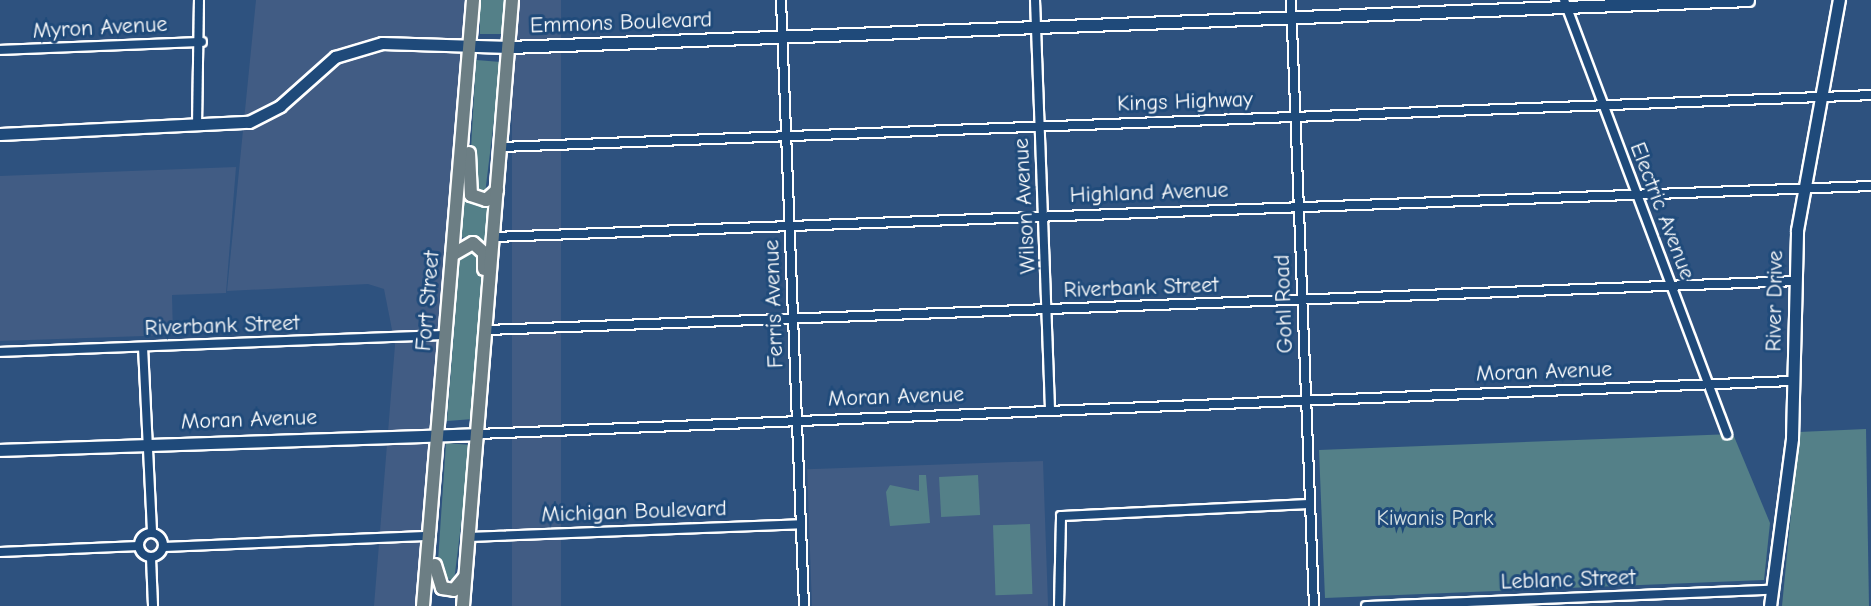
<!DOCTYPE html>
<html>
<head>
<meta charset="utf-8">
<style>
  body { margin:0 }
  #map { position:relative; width:1871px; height:606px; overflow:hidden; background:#2e527f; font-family:"Comic Neue",sans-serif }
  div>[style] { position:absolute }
  .built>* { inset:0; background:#415c84; transform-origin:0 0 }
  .green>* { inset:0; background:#548088; transform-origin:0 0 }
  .roads { filter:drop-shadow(2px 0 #fff) drop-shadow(-2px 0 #fff) drop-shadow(0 2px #fff) drop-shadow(0 -2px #fff) }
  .street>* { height:8px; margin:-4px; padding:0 4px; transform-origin:4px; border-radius:4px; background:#1f4a7a }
  .street>.ring { margin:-4px; padding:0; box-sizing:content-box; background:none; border:8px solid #1f4a7a; border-radius:50% }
  .secondary>* { height:11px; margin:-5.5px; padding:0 5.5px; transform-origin:5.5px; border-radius:5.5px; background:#1f4a7a }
  .primary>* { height:12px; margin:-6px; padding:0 6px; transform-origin:6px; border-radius:6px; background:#6c7e84 }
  span { translate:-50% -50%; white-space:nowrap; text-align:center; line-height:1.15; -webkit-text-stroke:6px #1f4a7a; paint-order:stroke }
  .street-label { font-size:22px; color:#fff }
  .park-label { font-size:22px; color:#d4dfe1 }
</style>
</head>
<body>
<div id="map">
  <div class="built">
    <i style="clip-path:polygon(256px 0,473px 0,423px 606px,374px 606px,395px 345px,384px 289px,368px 284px,227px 291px)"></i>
    <i style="left:512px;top:0;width:49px;height:608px"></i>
    <i style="clip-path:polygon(236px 167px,226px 293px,172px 295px,173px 335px,0 341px,0 176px)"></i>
    <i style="left:1043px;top:461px;width:145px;height:236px;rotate:88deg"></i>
  </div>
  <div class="green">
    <i style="left:480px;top:0;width:26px;height:34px"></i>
    <i style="clip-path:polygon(476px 60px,501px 62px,485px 194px,474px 186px,470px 166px)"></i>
    <i style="clip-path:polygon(464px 198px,490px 205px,487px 244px,461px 237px)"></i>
    <i style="clip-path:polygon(472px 249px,482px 268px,473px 419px,447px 421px,460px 254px)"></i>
    <i style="clip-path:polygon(1866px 429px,1869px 606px,1782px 606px,1799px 432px)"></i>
    <i style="clip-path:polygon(1733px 434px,1770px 523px,1764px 580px,1325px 598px,1319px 450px)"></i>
    <i style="clip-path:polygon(446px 443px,471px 445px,454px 581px,443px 577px,438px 561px)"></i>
    <i style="clip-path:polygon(919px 475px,926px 475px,930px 523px,890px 526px,886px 492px,890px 485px,919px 491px)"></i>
    <i style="left:978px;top:475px;width:40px;height:39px;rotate:87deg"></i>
    <i style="left:1030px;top:524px;width:70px;height:37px;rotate:88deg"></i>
  </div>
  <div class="roads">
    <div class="street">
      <i style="left:781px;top:0;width:606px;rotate:87.83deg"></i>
      <i style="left:1035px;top:0;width:411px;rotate:87.9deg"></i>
      <i style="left:1291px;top:0;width:606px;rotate:87.83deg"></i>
      <i style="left:1564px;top:0;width:464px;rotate:69.4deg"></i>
      <i style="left:0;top:50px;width:202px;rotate:-2.3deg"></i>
      <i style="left:197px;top:126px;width:126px;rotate:-89.1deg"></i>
      <i style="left:501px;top:147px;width:1371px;rotate:-2.17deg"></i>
      <i style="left:494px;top:237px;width:1378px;rotate:-2.12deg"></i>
      <i style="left:487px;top:330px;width:1310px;rotate:-2.14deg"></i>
      <i style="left:143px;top:347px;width:186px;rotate:87.2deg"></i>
      <i style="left:0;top:352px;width:446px;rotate:-2.2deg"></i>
      <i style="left:478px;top:434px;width:1317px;rotate:-2.31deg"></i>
      <i class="ring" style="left:139px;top:533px;width:16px;height:16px"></i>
      <i style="left:469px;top:537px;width:332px;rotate:-2.2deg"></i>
      <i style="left:164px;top:547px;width:267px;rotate:-2.4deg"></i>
      <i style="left:0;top:552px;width:139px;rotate:-2.5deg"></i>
      <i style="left:151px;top:558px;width:48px;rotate:87.6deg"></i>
      <i style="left:1059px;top:606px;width:90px;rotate:-88.7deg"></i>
      <i style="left:1061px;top:516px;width:249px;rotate:-2.8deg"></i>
      <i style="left:1366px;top:606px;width:406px;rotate:-2.3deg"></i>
    </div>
    <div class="secondary">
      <i style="left:0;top:134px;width:249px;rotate:-2.8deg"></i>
      <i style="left:249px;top:122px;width:35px;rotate:-27deg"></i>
      <i style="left:280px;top:106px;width:74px;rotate:-41.7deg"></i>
      <i style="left:335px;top:57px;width:49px;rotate:-16.6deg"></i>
      <i style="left:382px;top:43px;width:127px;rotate:1.8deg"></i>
      <i style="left:509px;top:47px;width:1240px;rotate:-2.17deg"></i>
      <i style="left:0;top:450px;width:478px;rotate:-1.9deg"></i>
      <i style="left:1770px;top:606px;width:169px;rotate:-82.5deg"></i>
      <i style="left:1792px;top:438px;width:208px;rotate:-88.6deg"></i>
      <i style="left:1797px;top:230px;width:234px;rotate:-79.7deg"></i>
    </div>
    <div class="primary">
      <i style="left:469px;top:153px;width:42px;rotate:87.3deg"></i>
      <i style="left:471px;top:195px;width:16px;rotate:18deg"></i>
      <i style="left:486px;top:200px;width:15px;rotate:-42deg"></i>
      <i style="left:452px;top:255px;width:24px;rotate:-30deg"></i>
      <i style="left:473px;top:243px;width:15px;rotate:42deg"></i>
      <i style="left:484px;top:253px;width:16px;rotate:90deg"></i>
      <i style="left:435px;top:565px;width:24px;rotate:73deg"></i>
      <i style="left:442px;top:588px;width:12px;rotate:9deg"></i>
      <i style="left:454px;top:590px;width:17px;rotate:-50deg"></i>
      <i style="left:423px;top:606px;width:608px;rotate:-85.28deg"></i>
      <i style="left:463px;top:606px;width:608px;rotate:-85.38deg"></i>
    </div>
  </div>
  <div class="street-label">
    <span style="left:621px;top:23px;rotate:-2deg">Emmons Boulevard</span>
    <span style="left:100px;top:28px;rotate:-3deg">Myron Avenue</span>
    <span style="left:1185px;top:102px;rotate:-2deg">Kings Highway</span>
    <span style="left:1149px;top:193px;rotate:-2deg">Highland Avenue</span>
    <span style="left:1025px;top:206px;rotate:-93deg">Wilson Avenue</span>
    <span style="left:1662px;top:211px;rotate:69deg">Electric Avenue</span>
    <span style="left:1141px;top:288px;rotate:-2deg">Riverbank Street</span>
    <span style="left:428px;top:301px;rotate:-85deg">Fort Street</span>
    <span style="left:1775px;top:301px;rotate:-89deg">River Drive</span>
    <span style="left:774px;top:304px;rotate:-92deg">Ferris Avenue</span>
    <span style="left:1284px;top:304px;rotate:-92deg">Gohl Road</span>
    <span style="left:222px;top:326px;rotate:-2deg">Riverbank Street</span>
    <span style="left:1544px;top:372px;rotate:-2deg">Moran Avenue</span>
    <span style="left:896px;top:397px;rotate:-2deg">Moran Avenue</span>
    <span style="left:249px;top:420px;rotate:-2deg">Moran Avenue</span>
    <span style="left:634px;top:512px;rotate:-2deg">Michigan Boulevard</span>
    <span style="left:1568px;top:580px;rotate:-2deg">Leblanc Street</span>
  </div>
  <div class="park-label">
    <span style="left:1435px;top:519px">Kiwanis Park</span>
  </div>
</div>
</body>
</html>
